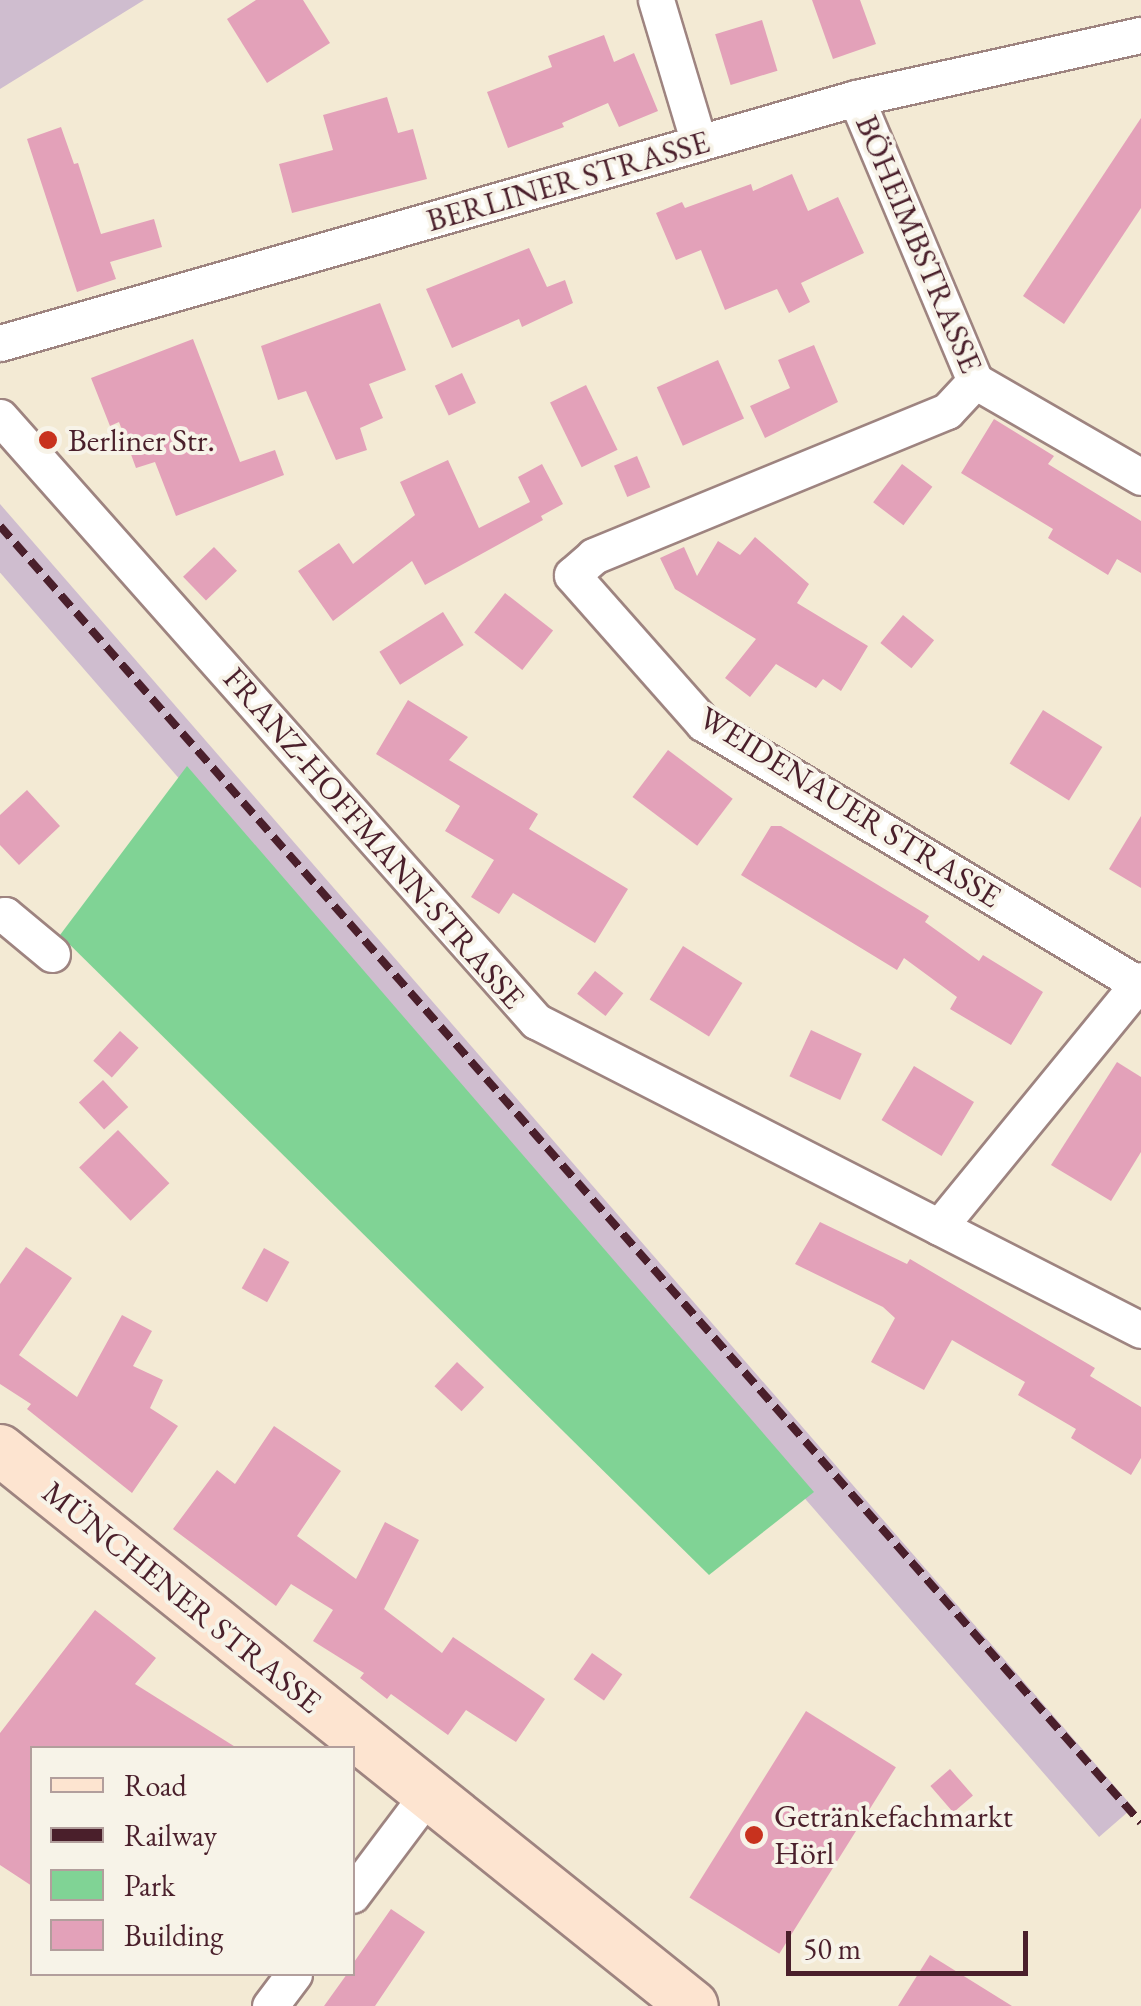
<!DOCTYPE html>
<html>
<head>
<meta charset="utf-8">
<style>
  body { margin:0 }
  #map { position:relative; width:1141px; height:2006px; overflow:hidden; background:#f3ead4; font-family:"EB Garamond",serif }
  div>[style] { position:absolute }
  .industrial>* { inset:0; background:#cfbdcf; transform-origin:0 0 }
  .green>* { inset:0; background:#80d395 }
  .building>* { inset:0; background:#e3a1b9; transform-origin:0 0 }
  .roads { filter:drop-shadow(2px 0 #9e8480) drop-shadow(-2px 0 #9e8480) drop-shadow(0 2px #9e8480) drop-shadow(0 -2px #9e8480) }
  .street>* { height:35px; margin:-17.5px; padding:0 17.5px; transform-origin:17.5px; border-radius:17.5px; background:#fff }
  .secondary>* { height:50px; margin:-25px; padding:0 25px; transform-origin:25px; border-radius:25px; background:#fde4d0 }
  .rail>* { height:8px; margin-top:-4px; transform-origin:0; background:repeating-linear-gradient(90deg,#4a1f2b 0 15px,transparent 0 23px) }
  .dots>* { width:28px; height:28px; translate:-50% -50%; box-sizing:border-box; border:5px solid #f7f3e8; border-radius:50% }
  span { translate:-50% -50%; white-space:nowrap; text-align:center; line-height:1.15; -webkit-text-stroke:8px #f7f3e8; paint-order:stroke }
  .street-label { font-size:32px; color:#4a1f2b }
  .poi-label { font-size:32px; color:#4a1f2b }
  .left { translate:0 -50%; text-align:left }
  .legend { position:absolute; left:30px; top:1746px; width:325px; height:230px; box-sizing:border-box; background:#f7f3e8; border:2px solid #b29e9c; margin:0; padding:12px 18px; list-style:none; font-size:30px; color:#4a1f2b }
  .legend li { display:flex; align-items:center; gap:20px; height:50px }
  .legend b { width:50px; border:2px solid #b29e9c }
  .scale { position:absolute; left:786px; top:1931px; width:242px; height:45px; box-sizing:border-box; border:5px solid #4a1f2b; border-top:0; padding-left:12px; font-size:30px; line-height:35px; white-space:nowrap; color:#4a1f2b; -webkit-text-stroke:8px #f7f3e8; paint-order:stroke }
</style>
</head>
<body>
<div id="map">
  <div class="industrial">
    <i style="clip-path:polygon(0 0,144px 0,0 89px)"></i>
    <i style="left:0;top:504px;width:1727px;height:45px;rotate:49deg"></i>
  </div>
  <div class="green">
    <i style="clip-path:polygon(187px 766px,814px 1492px,709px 1575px,60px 935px)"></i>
  </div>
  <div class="building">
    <i style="clip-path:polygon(256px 0,303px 0,330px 43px,267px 83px,227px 19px)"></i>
    <i style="clip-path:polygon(812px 0,860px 0,876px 44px,833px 59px)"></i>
    <i style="left:762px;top:20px;width:53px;height:49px;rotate:73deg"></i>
    <i style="clip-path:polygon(604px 35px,614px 62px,634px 53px,658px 111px,619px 127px,608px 103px,562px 123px,564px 127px,508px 148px,487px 92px,552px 67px,548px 56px)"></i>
    <i style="clip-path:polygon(387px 97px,398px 133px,413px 129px,427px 179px,292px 213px,279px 164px,333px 150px,323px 115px)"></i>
    <i style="clip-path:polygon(1141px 118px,1141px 208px,1064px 324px,1023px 296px)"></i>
    <i style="clip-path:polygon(61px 127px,74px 164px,78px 163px,101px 234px,154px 219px,162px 247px,110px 262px,116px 279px,77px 292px,27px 139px)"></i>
    <i style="clip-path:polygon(792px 174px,808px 211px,838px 197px,864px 253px,801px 283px,810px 302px,789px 313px,777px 289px,725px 310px,701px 250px,676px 260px,656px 213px,682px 202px,685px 208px,751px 184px,753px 191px)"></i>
    <i style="clip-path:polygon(529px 248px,547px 287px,565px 280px,573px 303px,522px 327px,519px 319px,452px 348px,426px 289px)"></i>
    <i style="clip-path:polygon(380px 303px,406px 370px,369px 384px,383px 418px,360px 428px,367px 450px,336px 460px,306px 391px,278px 400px,261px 346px)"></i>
    <i style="clip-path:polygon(193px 339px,240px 462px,275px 450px,284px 475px,176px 516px,155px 462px,136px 468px,119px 422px,110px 426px,91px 378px)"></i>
    <i style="clip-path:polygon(814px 345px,838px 402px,765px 438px,750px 406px,790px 388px,778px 360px)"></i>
    <i style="left:718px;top:360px;width:64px;height:67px;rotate:66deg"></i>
    <i style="left:462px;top:373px;width:33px;height:30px;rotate:65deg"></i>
    <i style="left:586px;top:385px;width:72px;height:40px;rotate:64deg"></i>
    <i style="clip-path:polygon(994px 419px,1054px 456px,1048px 464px,1141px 521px,1141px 573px,1117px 559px,1108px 575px,1048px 538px,1053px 529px,961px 473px)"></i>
    <i style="left:637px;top:456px;width:34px;height:25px;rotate:67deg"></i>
    <i style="clip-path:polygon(448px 460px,479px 528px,530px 502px,518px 477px,542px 464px,563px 504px,541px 516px,543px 520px,425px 585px,412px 561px,333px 621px,298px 571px,339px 543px,353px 564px,415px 515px,400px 482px)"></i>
    <i style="left:902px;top:464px;width:38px;height:48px;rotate:37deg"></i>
    <i style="clip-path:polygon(755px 537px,809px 584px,797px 603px,868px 646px,841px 691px,823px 679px,816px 688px,776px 664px,750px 697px,725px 678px,756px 639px,675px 589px,660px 558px,684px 547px,697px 576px,718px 541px,740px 555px)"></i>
    <i style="left:214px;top:547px;width:33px;height:43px;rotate:46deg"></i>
    <i style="left:505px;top:593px;width:61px;height:50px;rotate:38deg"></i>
    <i style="left:443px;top:612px;width:39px;height:75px;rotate:58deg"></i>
    <i style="left:903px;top:615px;width:40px;height:36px;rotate:39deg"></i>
    <i style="clip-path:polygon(408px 700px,468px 737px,449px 760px,538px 814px,529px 829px,628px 889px,595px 943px,513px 893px,499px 914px,471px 897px,494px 860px,445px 831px,460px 806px,376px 754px)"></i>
    <i style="left:1043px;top:710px;width:70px;height:63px;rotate:32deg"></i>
    <i style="left:668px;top:750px;width:81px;height:59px;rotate:37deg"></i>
    <i style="clip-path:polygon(27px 790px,60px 826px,19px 865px,0 845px,0 815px)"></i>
    <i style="clip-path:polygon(1141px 816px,1141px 888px,1109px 869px)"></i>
    <i style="clip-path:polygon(771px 826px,781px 826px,929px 916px,925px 922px,979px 961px,983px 955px,1043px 992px,1011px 1045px,950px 1009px,957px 997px,904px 958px,897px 970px,741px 875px)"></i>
    <i style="left:683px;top:946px;width:70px;height:63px;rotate:32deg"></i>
    <i style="left:595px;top:971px;width:36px;height:29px;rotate:38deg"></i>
    <i style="left:811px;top:1030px;width:56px;height:51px;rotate:25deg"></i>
    <i style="left:120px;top:1031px;width:25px;height:40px;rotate:42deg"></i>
    <i style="clip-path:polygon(1117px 1062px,1141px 1077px,1141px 1152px,1111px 1201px,1051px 1165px)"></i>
    <i style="left:914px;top:1066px;width:70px;height:63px;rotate:31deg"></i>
    <i style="left:103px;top:1080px;width:37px;height:33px;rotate:47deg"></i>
    <i style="left:118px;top:1130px;width:74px;height:54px;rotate:46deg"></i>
    <i style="clip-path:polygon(820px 1222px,907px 1264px,910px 1259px,1095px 1368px,1090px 1376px,1141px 1407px,1141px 1458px,1131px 1475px,1071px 1438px,1076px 1429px,1018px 1395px,1025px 1382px,952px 1340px,924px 1390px,871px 1362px,895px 1318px,883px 1307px,795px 1264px)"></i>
    <i style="clip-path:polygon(26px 1247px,72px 1278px,19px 1355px,77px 1397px,122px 1315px,152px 1331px,133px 1366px,163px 1380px,150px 1408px,178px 1426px,132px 1493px,27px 1409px,31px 1404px,0 1384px,0 1284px)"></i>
    <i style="left:264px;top:1248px;width:29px;height:46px;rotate:29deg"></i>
    <i style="left:457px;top:1362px;width:37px;height:33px;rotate:43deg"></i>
    <i style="clip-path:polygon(274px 1426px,341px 1471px,297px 1536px,356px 1579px,385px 1522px,419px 1540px,384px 1609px,442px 1653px,453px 1637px,545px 1699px,516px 1742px,466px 1710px,448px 1735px,391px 1694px,387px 1699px,360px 1678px,364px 1673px,313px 1641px,333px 1610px,291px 1584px,276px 1606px,173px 1529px,217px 1470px,235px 1484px)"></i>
    <i style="clip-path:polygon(95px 1610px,156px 1658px,135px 1684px,237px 1748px,32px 1748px,32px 1886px,0 1865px,0 1733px)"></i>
    <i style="left:592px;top:1653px;width:37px;height:32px;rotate:35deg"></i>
    <i style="left:806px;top:1711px;width:106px;height:220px;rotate:32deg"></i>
    <i style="left:950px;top:1769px;width:35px;height:26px;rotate:49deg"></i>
    <i style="clip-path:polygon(391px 1909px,425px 1932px,375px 2006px,324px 2006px,347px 1974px,352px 1974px,352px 1965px)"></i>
    <i style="clip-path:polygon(930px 1955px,1012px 2006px,898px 2006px)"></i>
  </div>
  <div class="roads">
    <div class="street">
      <i style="left:656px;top:0;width:149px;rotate:73.3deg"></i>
      <i style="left:856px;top:98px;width:307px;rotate:67.2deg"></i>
      <i style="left:975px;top:381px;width:192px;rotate:30deg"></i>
      <i style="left:0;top:343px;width:890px;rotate:-15.97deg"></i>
      <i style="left:856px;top:98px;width:292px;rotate:-12.5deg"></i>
      <i style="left:975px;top:381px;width:41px;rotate:133deg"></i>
      <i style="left:947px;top:411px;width:382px;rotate:157.7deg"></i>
      <i style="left:594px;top:556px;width:29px;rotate:139deg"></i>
      <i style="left:572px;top:575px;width:198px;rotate:48.5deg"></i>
      <i style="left:703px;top:723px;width:507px;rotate:30.96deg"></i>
      <i style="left:0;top:417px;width:808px;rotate:48.41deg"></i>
      <i style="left:536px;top:1021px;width:679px;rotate:27.06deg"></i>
      <i style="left:0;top:916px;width:5px;rotate:-11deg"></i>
      <i style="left:5px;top:915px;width:61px;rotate:39.7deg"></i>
      <i style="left:939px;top:1227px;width:319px;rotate:-50.7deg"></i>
      <i style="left:352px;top:1895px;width:125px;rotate:-53.1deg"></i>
      <i style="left:270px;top:2006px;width:40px;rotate:-53deg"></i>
    </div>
    <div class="secondary">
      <i style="left:0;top:1450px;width:888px;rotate:38.74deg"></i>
    </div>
  </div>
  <div class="rail">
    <i style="left:0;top:526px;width:1727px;rotate:48.66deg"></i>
  </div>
  <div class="dots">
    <i style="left:48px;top:440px;background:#c8321e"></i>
    <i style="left:754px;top:1835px;background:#c8321e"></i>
  </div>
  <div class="street-label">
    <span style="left:568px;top:181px;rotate:-16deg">BERLINER STRASSE</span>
    <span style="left:919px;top:244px;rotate:67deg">BÖHEIMBSTRASSE</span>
    <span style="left:850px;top:807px;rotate:32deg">WEIDENAUER STRASSE</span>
    <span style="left:374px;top:838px;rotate:49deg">FRANZ-HOFFMANN-STRASSE</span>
    <span style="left:182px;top:1597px;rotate:39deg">MÜNCHENER STRASSE</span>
  </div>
  <div class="poi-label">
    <span class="left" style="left:68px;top:440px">Berliner Str.</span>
    <span class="left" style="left:774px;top:1835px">Getränkefachmarkt<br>Hörl</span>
  </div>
  <ul class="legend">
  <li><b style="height:12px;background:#fde4d0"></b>Road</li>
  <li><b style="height:12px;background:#4a1f2b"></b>Railway</li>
  <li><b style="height:28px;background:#80d395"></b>Park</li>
  <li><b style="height:28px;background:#e3a1b9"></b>Building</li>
  </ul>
  <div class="scale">50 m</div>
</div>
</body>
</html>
